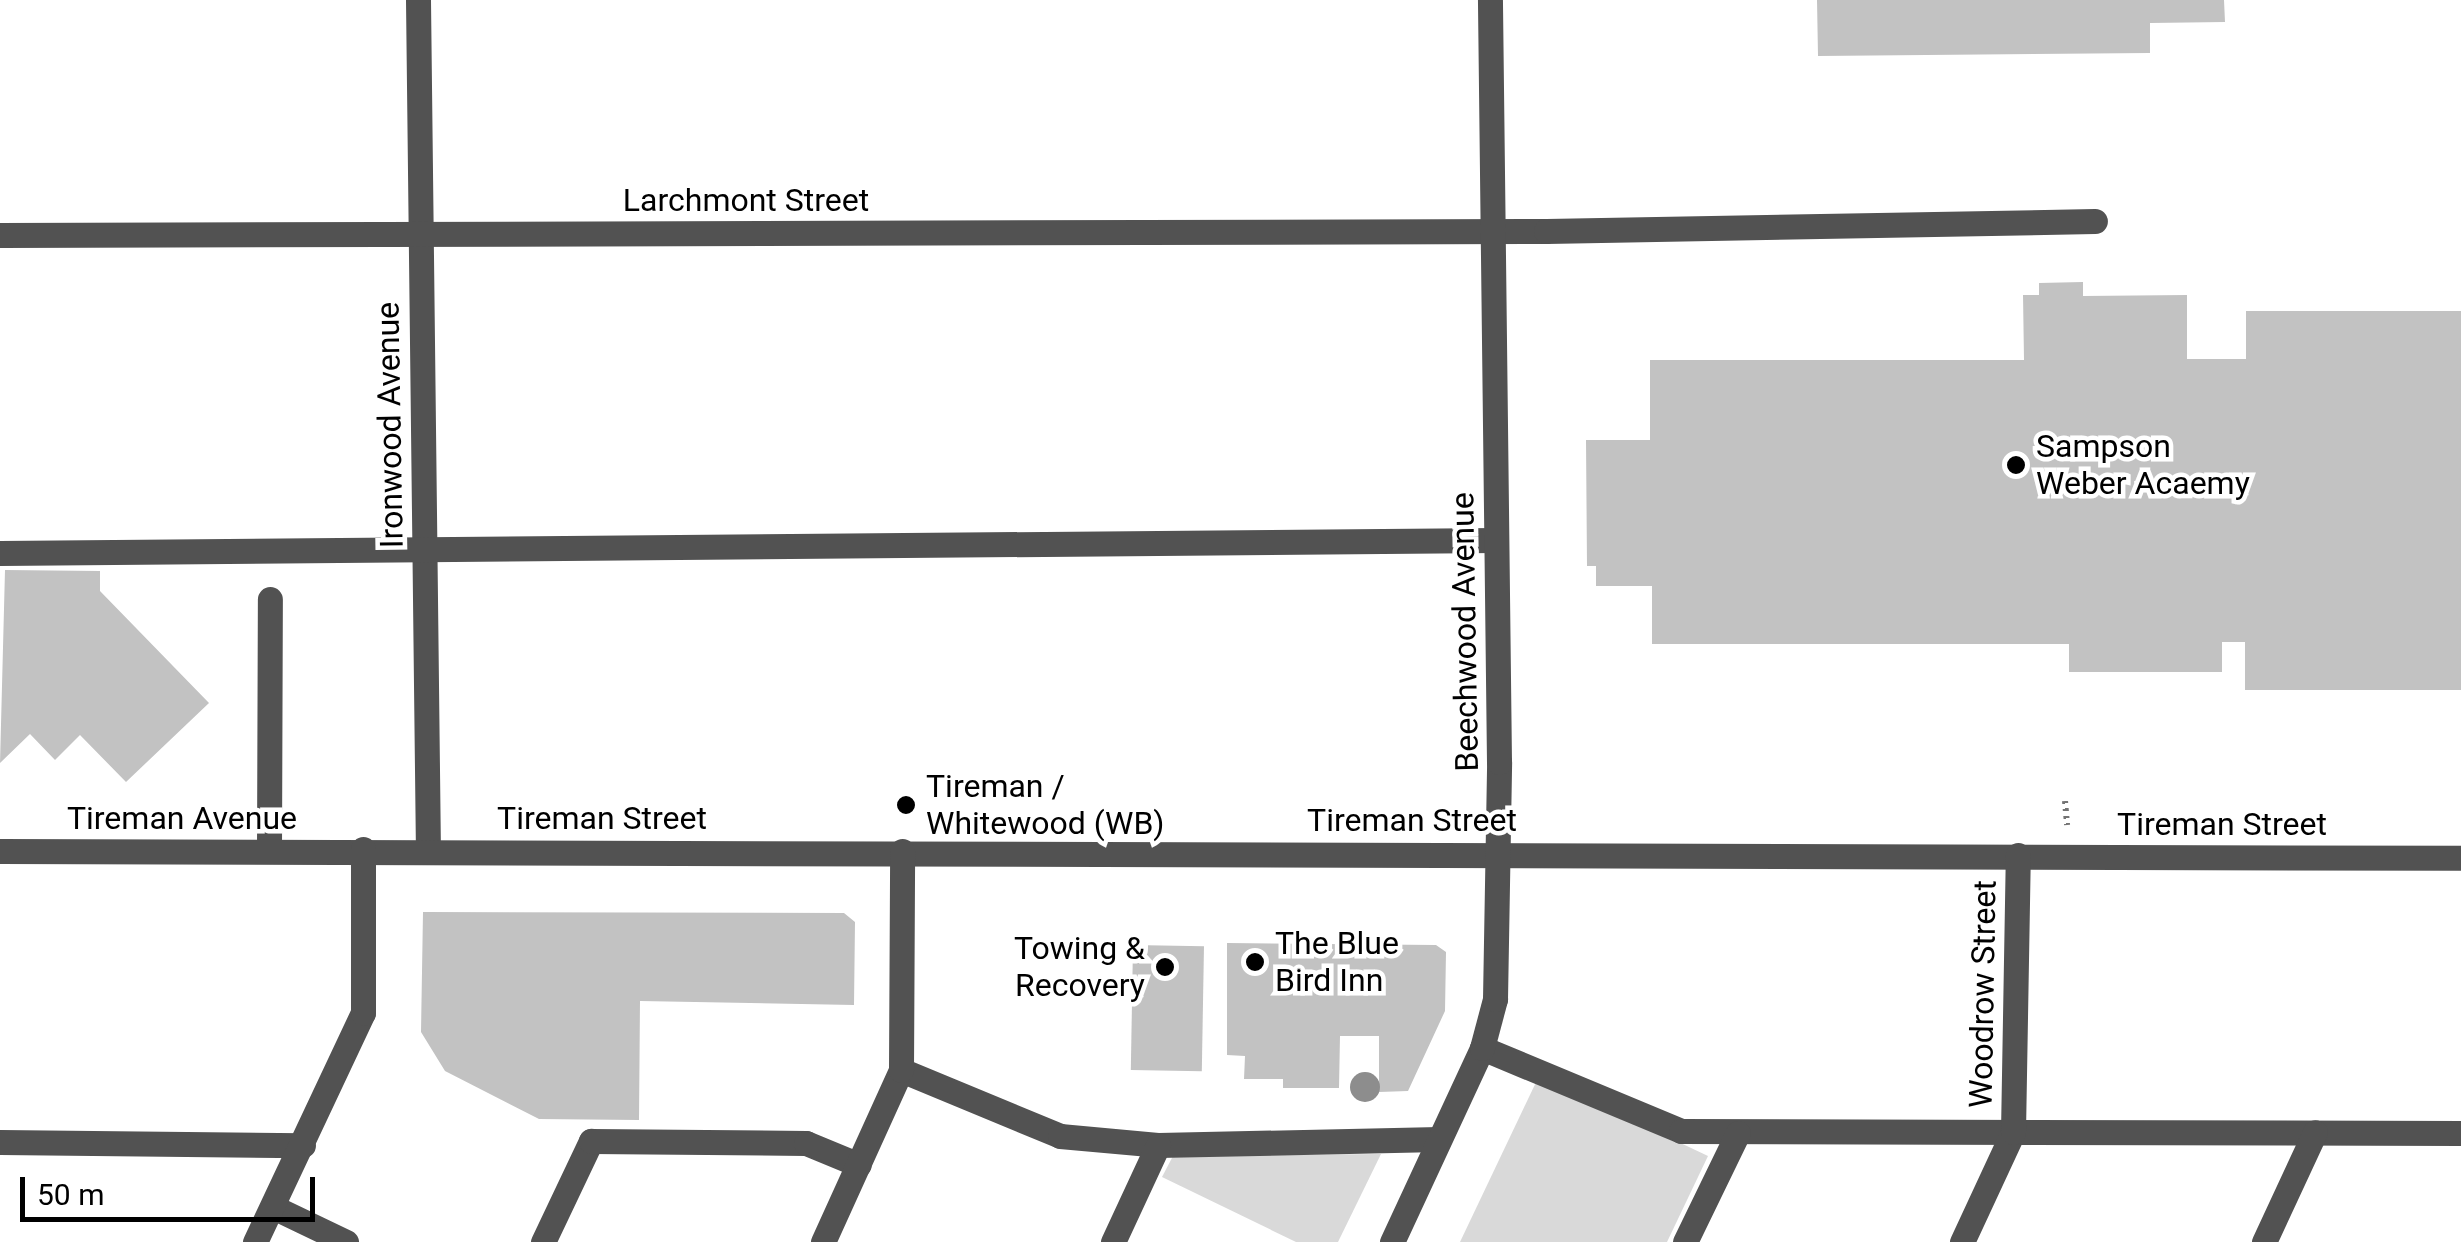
<!DOCTYPE html>
<html>
<head>
<meta charset="utf-8">
<style>
  body { margin:0 }
  #map { position:relative; width:2461px; height:1242px; overflow:hidden; background:#fff; font-family:Roboto,sans-serif }
  div>[style] { position:absolute }
  .green>* { inset:0; background:#d9d9d9 }
  .building>* { inset:0; background:#c2c2c2; transform-origin:0 0 }
  .path>* { height:6px; margin-top:-3px; transform-origin:0; background:repeating-linear-gradient(90deg,#747474 0 2.5px,transparent 0 7.5px) }
  .minor>* { height:25px; margin:-12.5px; padding:0 12.5px; transform-origin:12.5px; border-radius:12.5px; background:#525252 }
  .trees>* { width:30px; height:30px; margin:-15px; border-radius:50%; background:#8d8d8d }
  .dots>* { width:28px; height:28px; translate:-50% -50%; box-sizing:border-box; border:5px solid #fff; border-radius:50% }
  span { translate:-50% -50%; white-space:nowrap; text-align:center; line-height:1.15; -webkit-text-stroke:9px #fff; paint-order:stroke }
  .street-label { font-size:32px; color:#000 }
  .poi-label { font-size:32px; color:#000 }
  .left { translate:0 -50%; text-align:left }
  .right { translate:-100% -50%; text-align:right }
  .scale { position:absolute; left:20px; top:1177px; width:295px; height:45px; box-sizing:border-box; border:5px solid #000; border-top:0; padding-left:12px; font-size:30px; line-height:35px; white-space:nowrap; color:#000; -webkit-text-stroke:8px #fff; paint-order:stroke }
</style>
</head>
<body>
<div id="map">
  <div class="green">
    <i style="clip-path:polygon(1539px 1076px,1708px 1156px,1667px 1242px,1460px 1242px)"></i>
    <i style="clip-path:polygon(1381px 1154px,1338px 1242px,1296px 1242px,1162px 1177px,1173px 1156px)"></i>
  </div>
  <div class="building">
    <i style="clip-path:polygon(1817px 0,2224px 0,2225px 22px,2150px 23px,2150px 53px,1818px 56px)"></i>
    <i style="clip-path:polygon(2083px 282px,2083px 296px,2187px 295px,2187px 359px,2246px 359px,2246px 311px,2461px 311px,2461px 690px,2245px 690px,2245px 642px,2222px 642px,2222px 672px,2069px 672px,2069px 644px,1652px 644px,1652px 586px,1596px 586px,1596px 566px,1587px 566px,1586px 440px,1650px 440px,1650px 360px,2024px 360px,2023px 295px,2039px 295px,2039px 283px)"></i>
    <i style="clip-path:polygon(5px 570px,100px 571px,100px 591px,209px 703px,126px 782px,80px 735px,55px 760px,30px 734px,0 763px)"></i>
    <i style="clip-path:polygon(423px 912px,844px 913px,855px 922px,854px 1005px,640px 1001px,639px 1120px,539px 1119px,445px 1071px,421px 1032px)"></i>
    <i style="clip-path:polygon(1227px 943px,1436px 945px,1446px 952px,1445px 1011px,1408px 1091px,1379px 1092px,1379px 1036px,1340px 1036px,1339px 1088px,1283px 1088px,1283px 1079px,1244px 1079px,1245px 1056px,1227px 1055px)"></i>
    <i style="left:1133px;top:945px;width:71px;height:125px;rotate:1deg"></i>
  </div>
  <div class="path">
    <i style="left:2065px;top:801px;width:24px;rotate:85deg"></i>
  </div>
  <div class="minor">
    <i style="left:418px;top:0;width:850px;rotate:89.33deg"></i>
    <i style="left:0;top:235px;width:1546px;rotate:-0.15deg"></i>
    <i style="left:1546px;top:231px;width:549px;rotate:-1.04deg"></i>
    <i style="left:0;top:553px;width:1496px;rotate:-0.5deg"></i>
    <i style="left:269px;top:850px;width:251px;rotate:-89.8deg"></i>
    <i style="left:0;top:851px;width:2461px;rotate:0.16deg"></i>
    <i style="left:1482px;top:1048px;width:216px;rotate:22.6deg"></i>
    <i style="left:1681px;top:1131px;width:780px;rotate:0.15deg"></i>
    <i style="left:901px;top:1070px;width:172px;rotate:22.5deg"></i>
    <i style="left:1060px;top:1136px;width:98px;rotate:5.2deg"></i>
    <i style="left:1158px;top:1145px;width:281px;rotate:-1.2deg"></i>
    <i style="left:0;top:1142px;width:303px;rotate:0.6deg"></i>
    <i style="left:273px;top:1207px;width:81px;rotate:25.6deg"></i>
    <i style="left:255px;top:1242px;width:253px;rotate:-64.8deg"></i>
    <i style="left:363px;top:1013px;width:164px;rotate:-90deg"></i>
    <i style="left:543px;top:1242px;width:112px;rotate:-64.6deg"></i>
    <i style="left:591px;top:1141px;width:215px;rotate:0.5deg"></i>
    <i style="left:806px;top:1143px;width:57px;rotate:22.5deg"></i>
    <i style="left:823px;top:1242px;width:189px;rotate:-65.6deg"></i>
    <i style="left:901px;top:1070px;width:219px;rotate:-89.7deg"></i>
    <i style="left:1113px;top:1242px;width:107px;rotate:-65.1deg"></i>
    <i style="left:1392px;top:1242px;width:214px;rotate:-65.1deg"></i>
    <i style="left:1482px;top:1048px;width:51px;rotate:-75.1deg"></i>
    <i style="left:1495px;top:999px;width:237px;rotate:-89deg"></i>
    <i style="left:1499px;top:762px;width:762px;rotate:-90.68deg"></i>
    <i style="left:1685px;top:1242px;width:121px;rotate:-64.1deg"></i>
    <i style="left:1962px;top:1242px;width:121px;rotate:-65.1deg"></i>
    <i style="left:2013px;top:1132px;width:277px;rotate:-89deg"></i>
    <i style="left:2264px;top:1242px;width:121px;rotate:-65.1deg"></i>
  </div>
  <div class="trees">
    <i style="left:1365px;top:1087px"></i>
  </div>
  <div class="dots">
    <i style="left:2016px;top:465px;background:#000"></i>
    <i style="left:906px;top:805px;background:#000"></i>
    <i style="left:1255px;top:962px;background:#000"></i>
    <i style="left:1165px;top:967px;background:#000"></i>
  </div>
  <div class="street-label">
    <span style="left:746px;top:200px">Larchmont Street</span>
    <span style="left:390px;top:425px;rotate:-91deg">Ironwood Avenue</span>
    <span style="left:1465px;top:632px;rotate:-91deg">Beechwood Avenue</span>
    <span style="left:182px;top:818px">Tireman Avenue</span>
    <span style="left:602px;top:818px">Tireman Street</span>
    <span style="left:1412px;top:820px">Tireman Street</span>
    <span style="left:2222px;top:824px">Tireman Street</span>
    <span style="left:1983px;top:994px;rotate:-89deg">Woodrow Street</span>
  </div>
  <div class="poi-label">
    <span class="left" style="left:2036px;top:465px">Sampson<br>Weber Acaemy</span>
    <span class="left" style="left:926px;top:805px">Tireman /<br>Whitewood (WB)</span>
    <span class="left" style="left:1275px;top:962px">The Blue<br>Bird Inn</span>
    <span class="right" style="left:1145px;top:967px">Towing &amp;<br>Recovery</span>
  </div>
  <div class="scale">50 m</div>
</div>
</body>
</html>
